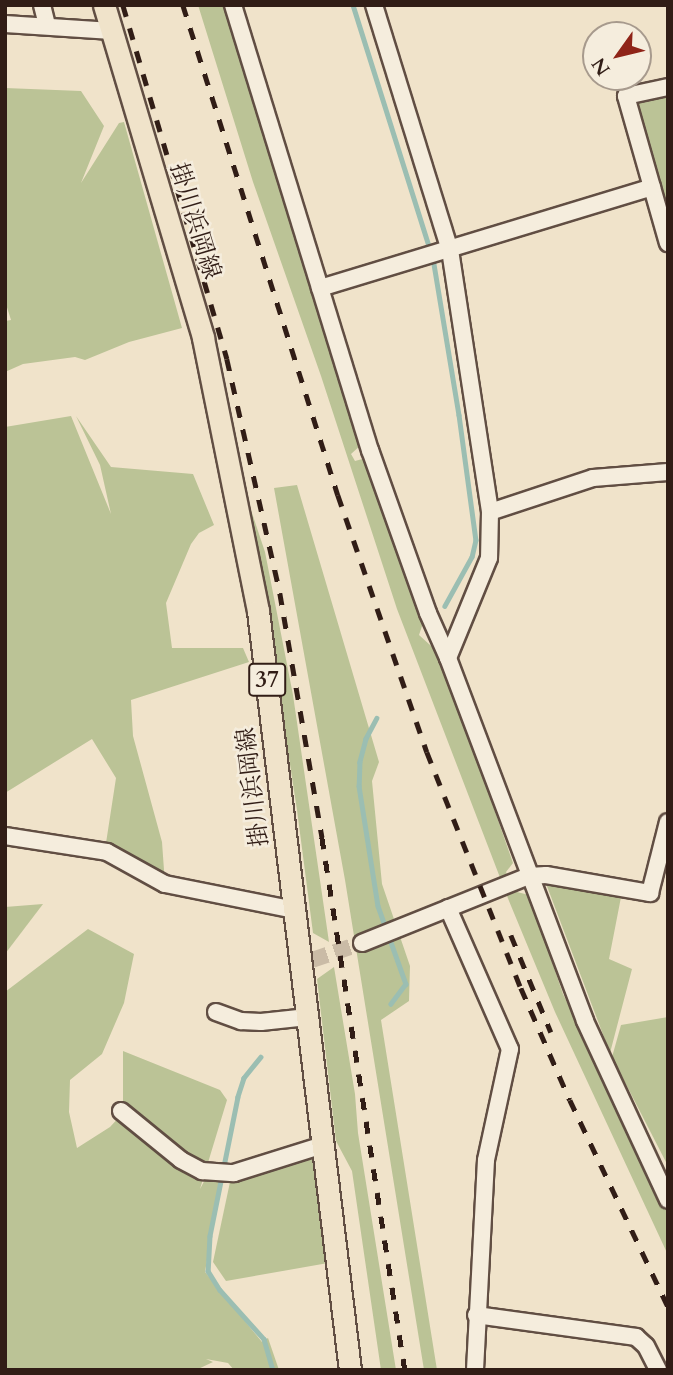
<!DOCTYPE html>
<html>
<head>
<meta charset="utf-8">
<style>
  body { margin:0 }
  #map { position:relative; width:673px; height:1375px; overflow:hidden; background:#f0e3ca; font-family:Cardo,"Noto Serif JP",serif }
  div>[style] { position:absolute }
  .green>* { inset:0; background:#bbc396 }
  .stream>* { height:4.5px; margin:-2.25px; padding:0 2.25px; transform-origin:2.25px; border-radius:2.25px; background:#9bbeb2 }
  .minor-tunnel>* { height:16px; margin-top:-8px; transform-origin:0; background:repeating-linear-gradient(90deg,#cabba6 0 16px,transparent 0 24px) }
  .roads { filter:drop-shadow(2px 0 #614e43) drop-shadow(-2px 0 #614e43) drop-shadow(0 2px #614e43) drop-shadow(0 -2px #614e43) }
  .minor>* { height:16px; margin:-8px; padding:0 8px; transform-origin:8px; border-radius:8px; background:#f5eddd }
  .major>* { height:21px; margin:-10.5px; padding:0 10.5px; transform-origin:10.5px; border-radius:10.5px; background:#f0e3ca }
  .rail>* { height:4.5px; margin-top:-2.25px; transform-origin:0; background:repeating-linear-gradient(90deg,#311d16 0 12px,transparent 0 24px) }
  span { translate:-50% -50%; white-space:nowrap; text-align:center; line-height:1.15; -webkit-text-stroke:5px #f5eddd; paint-order:stroke }
  .shield-label span { padding:2px 5px; background:#f5eddd; border:2px solid; border-radius:5px; -webkit-text-stroke-width:0 }
  .shield-label { font-size:23px; color:#311d16; font-weight:700 }
  .street-label { font-size:24px; color:#311d16 }
  .frame { position:absolute; inset:0; border:7px solid #311d16; pointer-events:none }
  .north { position:absolute; left:582px; top:21px; width:70px; height:70px; box-sizing:border-box; background:#f5eddd; border:2px solid #a79a8d; border-radius:50%; rotate:236deg; font-size:19px; font-weight:700; line-height:28px; text-align:center; color:#311d16 }
  .north::after { content:''; display:block; margin:auto; width:24px; height:32px; background:#8f2418; clip-path:polygon(50% 0,100% 100%,50% 72%,0 100%) }
</style>
</head>
<body>
<div id="map">
  <div class="green">
    <i style="clip-path:polygon(198px 5px,225px 5px,362px 444px,351px 454px,355px 461px,366px 458px,424px 620px,419px 635px,440px 654px,513px 863px,506px 872px,513px 891px,529px 895px,563px 994px,668px 1210px,668px 1255px,555px 1012px,509px 901px,397px 609px,321px 376px,253px 182px)"></i>
    <i style="clip-path:polygon(5px 88px,81px 91px,104px 126px,81px 183px,119px 123px,124px 122px,182px 328px,129px 342px,85px 360px,75px 357px,23px 364px,5px 372px,5px 321px,11px 320px,5px 301px)"></i>
    <i style="clip-path:polygon(668px 92px,668px 211px,636px 102px)"></i>
    <i style="clip-path:polygon(71px 416px,111px 514px,100px 465px,76px 416px,111px 467px,193px 474px,214px 525px,199px 533px,191px 544px,166px 603px,172px 648px,243px 648px,249px 662px,131px 700px,133px 736px,162px 842px,165px 884px,106px 843px,116px 778px,92px 739px,5px 793px,5px 427px)"></i>
    <i style="clip-path:polygon(297px 485px,379px 762px,372px 781px,382px 884px,410px 966px,409px 1001px,381px 1020px,437px 1370px,424px 1370px,345px 880px,274px 488px)"></i>
    <i style="clip-path:polygon(251px 510px,265px 552px,293px 695px,329px 942px,313px 933px,297px 810px)"></i>
    <i style="clip-path:polygon(545px 881px,622px 892px,609px 959px,632px 969px,610px 1053px)"></i>
    <i style="clip-path:polygon(43px 904px,5px 954px,5px 907px)"></i>
    <i style="clip-path:polygon(88px 929px,134px 954px,124px 1003px,102px 1054px,70px 1080px,69px 1112px,77px 1148px,110px 1127px,123px 1113px,123px 1051px,220px 1090px,227px 1100px,200px 1189px,208px 1174px,221px 1176px,205px 1272px,262px 1342px,268px 1338px,279px 1370px,234px 1370px,228px 1363px,206px 1359px,213px 1362px,196px 1370px,5px 1370px,5px 992px)"></i>
    <i style="clip-path:polygon(334px 967px,355px 1094px,358px 1133px,396px 1370px,381px 1370px,352px 1171px,336px 1141px,317px 979px)"></i>
    <i style="clip-path:polygon(668px 1017px,668px 1166px,612px 1057px,621px 1025px)"></i>
    <i style="clip-path:polygon(317px 1155px,328px 1263px,226px 1281px,213px 1262px,230px 1182px,239px 1172px)"></i>
  </div>
  <div class="stream">
    <i style="left:353px;top:5px;width:265px;rotate:72.5deg"></i>
    <i style="left:433px;top:258px;width:159px;rotate:80.6deg"></i>
    <i style="left:459px;top:415px;width:126px;rotate:82.3deg"></i>
    <i style="left:476px;top:540px;width:17px;rotate:103deg"></i>
    <i style="left:472px;top:557px;width:56px;rotate:118.9deg"></i>
    <i style="left:377px;top:718px;width:24px;rotate:118deg"></i>
    <i style="left:366px;top:739px;width:24px;rotate:105deg"></i>
    <i style="left:360px;top:762px;width:24px;rotate:92deg"></i>
    <i style="left:359px;top:786px;width:121px;rotate:81deg"></i>
    <i style="left:378px;top:906px;width:83px;rotate:70.3deg"></i>
    <i style="left:406px;top:984px;width:25px;rotate:127deg"></i>
    <i style="left:261px;top:1057px;width:27px;rotate:129deg"></i>
    <i style="left:244px;top:1078px;width:20px;rotate:108deg"></i>
    <i style="left:238px;top:1097px;width:142px;rotate:101.4deg"></i>
    <i style="left:210px;top:1236px;width:35px;rotate:93deg"></i>
    <i style="left:208px;top:1271px;width:22px;rotate:58deg"></i>
    <i style="left:220px;top:1290px;width:66px;rotate:48.1deg"></i>
    <i style="left:264px;top:1339px;width:32px;rotate:74deg"></i>
  </div>
  <div class="minor-tunnel">
    <i style="left:312px;top:960px;width:53px;rotate:-18.8deg"></i>
  </div>
  <div class="roads">
    <div class="minor">
      <i style="left:42px;top:5px;width:21px;rotate:76deg"></i>
      <i style="left:233px;top:5px;width:466px;rotate:72.9deg"></i>
      <i style="left:370px;top:450px;width:173px;rotate:70.4deg"></i>
      <i style="left:428px;top:613px;width:49px;rotate:66deg"></i>
      <i style="left:374px;top:5px;width:257px;rotate:72.8deg"></i>
      <i style="left:450px;top:250px;width:265px;rotate:81.3deg"></i>
      <i style="left:490px;top:512px;width:46px;rotate:91.2deg"></i>
      <i style="left:489px;top:558px;width:108px;rotate:112.3deg"></i>
      <i style="left:448px;top:658px;width:388px;rotate:69.3deg"></i>
      <i style="left:585px;top:1021px;width:197px;rotate:65.1deg"></i>
      <i style="left:5px;top:24px;width:107px;rotate:3.7deg"></i>
      <i style="left:668px;top:87px;width:43px;rotate:167.9deg"></i>
      <i style="left:626px;top:96px;width:153px;rotate:74.1deg"></i>
      <i style="left:320px;top:288px;width:347px;rotate:-16.9deg"></i>
      <i style="left:490px;top:512px;width:108px;rotate:-18.3deg"></i>
      <i style="left:593px;top:478px;width:75px;rotate:-4.6deg"></i>
      <i style="left:5px;top:836px;width:103px;rotate:8.9deg"></i>
      <i style="left:107px;top:852px;width:66px;rotate:28.9deg"></i>
      <i style="left:165px;top:884px;width:133px;rotate:11.3deg"></i>
      <i style="left:448px;top:908px;width:154px;rotate:66.3deg"></i>
      <i style="left:510px;top:1049px;width:114px;rotate:102.2deg"></i>
      <i style="left:486px;top:1160px;width:210px;rotate:93deg"></i>
      <i style="left:362px;top:943px;width:180px;rotate:-21.9deg"></i>
      <i style="left:529px;top:876px;width:17px;rotate:-3deg"></i>
      <i style="left:546px;top:875px;width:106px;rotate:9.8deg"></i>
      <i style="left:650px;top:893px;width:73px;rotate:-75.8deg"></i>
      <i style="left:216px;top:1012px;width:27px;rotate:20deg"></i>
      <i style="left:241px;top:1021px;width:20px;rotate:3deg"></i>
      <i style="left:261px;top:1022px;width:47px;rotate:-6.1deg"></i>
      <i style="left:121px;top:1111px;width:77px;rotate:39.2deg"></i>
      <i style="left:181px;top:1160px;width:24px;rotate:28deg"></i>
      <i style="left:202px;top:1171px;width:32px;rotate:4deg"></i>
      <i style="left:234px;top:1173px;width:93px;rotate:-17.5deg"></i>
      <i style="left:476px;top:1315px;width:162px;rotate:7.8deg"></i>
      <i style="left:636px;top:1337px;width:13px;rotate:42deg"></i>
      <i style="left:646px;top:1346px;width:27px;rotate:63deg"></i>
    </div>
    <div class="major">
      <i style="left:104px;top:5px;width:347px;rotate:73.4deg"></i>
      <i style="left:203px;top:338px;width:278px;rotate:78.6deg"></i>
      <i style="left:258px;top:611px;width:765px;rotate:83.09deg"></i>
    </div>
  </div>
  <div class="rail">
    <i style="left:123px;top:5px;width:369px;rotate:73.6deg"></i>
    <i style="left:227px;top:359px;width:240px;rotate:77.2deg"></i>
    <i style="left:280px;top:593px;width:248px;rotate:80.2deg"></i>
    <i style="left:322px;top:837px;width:539px;rotate:81.15deg"></i>
    <i style="left:183px;top:5px;width:514px;rotate:72.45deg"></i>
    <i style="left:338px;top:495px;width:272px;rotate:70.9deg"></i>
    <i style="left:427px;top:752px;width:254px;rotate:68.3deg"></i>
    <i style="left:521px;top:988px;width:122px;rotate:66.4deg"></i>
    <i style="left:570px;top:1100px;width:228px;rotate:64.6deg"></i>
    <i style="left:511px;top:935px;width:105px;rotate:67.6deg"></i>
  </div>
  <div class="shield-label">
    <span style="left:267px;top:680px">37</span>
  </div>
  <div class="street-label">
    <span style="left:195px;top:221px;rotate:73deg">掛川浜岡線</span>
    <span style="left:253px;top:787px;rotate:-97deg">掛川浜岡線</span>
  </div>
  <div class="frame"></div>
  <div class="north">N</div>
</div>
</body>
</html>
